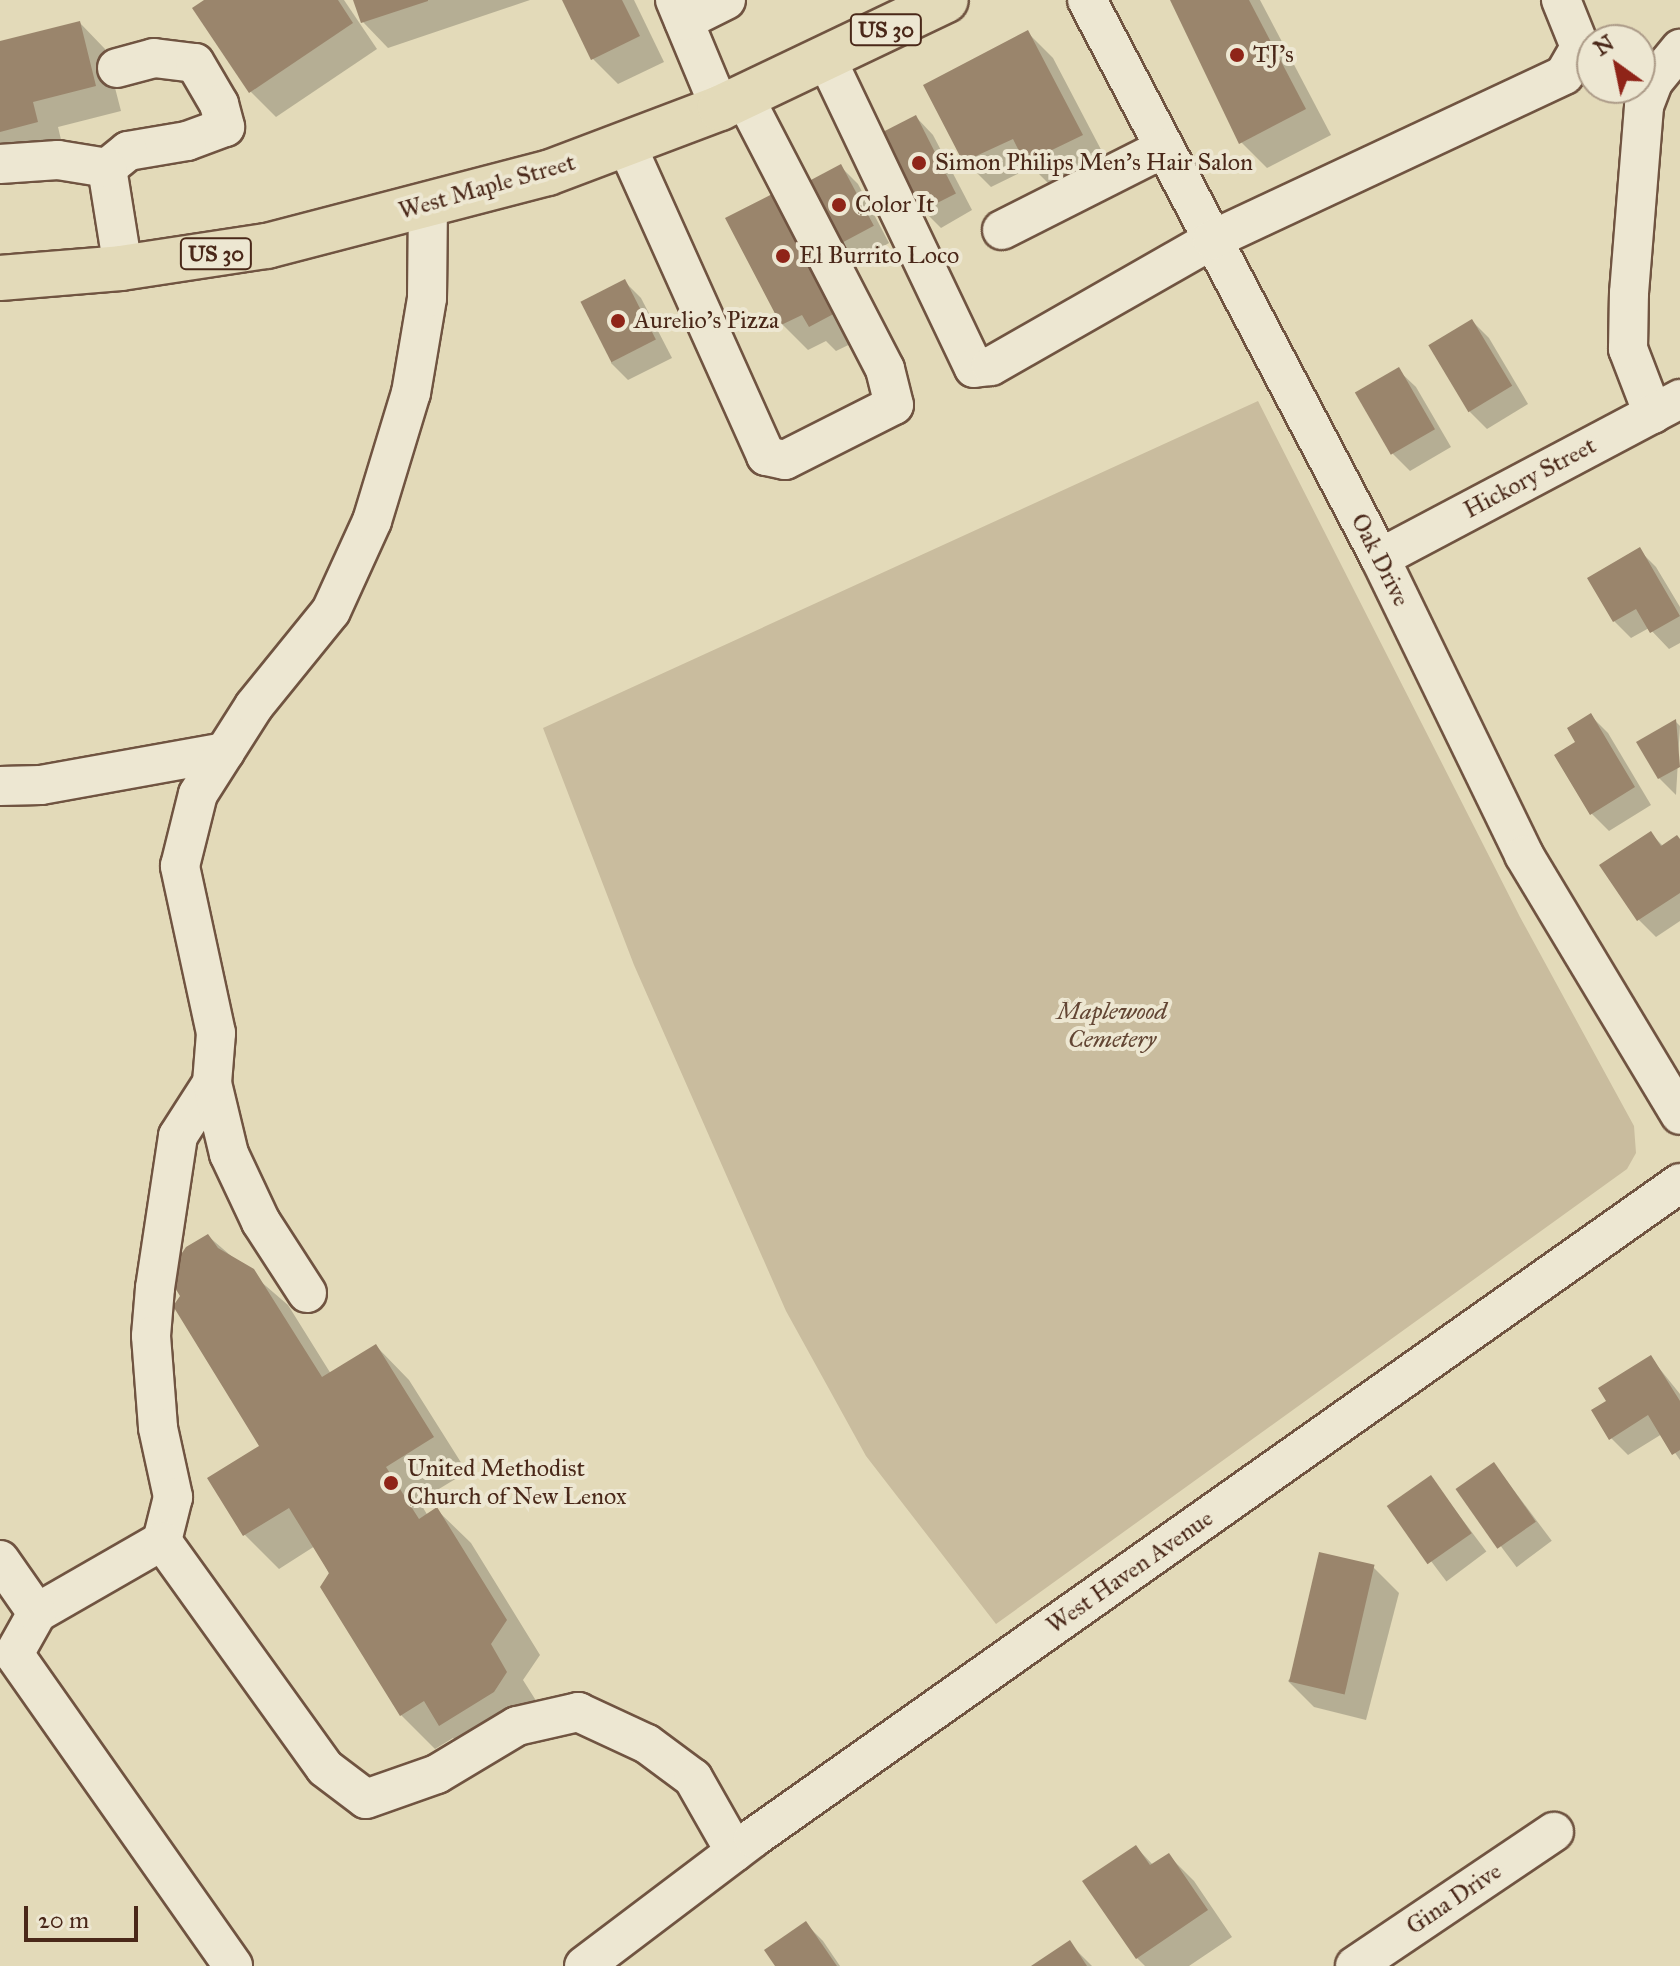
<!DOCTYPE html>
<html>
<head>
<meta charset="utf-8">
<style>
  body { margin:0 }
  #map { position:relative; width:1680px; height:1966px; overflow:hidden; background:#e3dab9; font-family:"IM FELL Great Primer",serif }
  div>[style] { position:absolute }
  .green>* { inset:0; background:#c9bc9e }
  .shadow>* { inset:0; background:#0003; transform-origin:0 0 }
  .building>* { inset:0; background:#9a856c; transform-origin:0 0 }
  .roads { filter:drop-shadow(2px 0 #705441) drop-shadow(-2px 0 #705441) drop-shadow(0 2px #705441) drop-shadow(0 -2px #705441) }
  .minor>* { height:38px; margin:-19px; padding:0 19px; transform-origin:19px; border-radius:19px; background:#ede7d2 }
  .major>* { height:44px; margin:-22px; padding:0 22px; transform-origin:22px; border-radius:22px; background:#e3dab9 }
  .dots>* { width:22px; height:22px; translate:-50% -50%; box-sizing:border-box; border:4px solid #ede7d2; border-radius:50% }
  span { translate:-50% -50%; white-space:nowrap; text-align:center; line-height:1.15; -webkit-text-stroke:8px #ede7d2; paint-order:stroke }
  .shield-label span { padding:2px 6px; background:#ede7d2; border:2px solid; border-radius:6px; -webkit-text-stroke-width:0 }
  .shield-label { font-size:22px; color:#4a2819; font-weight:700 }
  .poi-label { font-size:24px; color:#4a2819 }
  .left { translate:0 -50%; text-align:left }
  .street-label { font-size:24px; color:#4a2819 }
  .park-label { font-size:24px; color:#634634; font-style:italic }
  .north { position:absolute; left:1576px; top:24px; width:80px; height:80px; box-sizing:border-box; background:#ede7d2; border:2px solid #ac9b88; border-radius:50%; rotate:327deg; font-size:22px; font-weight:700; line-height:32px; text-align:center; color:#4a2819 }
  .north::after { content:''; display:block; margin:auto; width:28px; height:36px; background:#8f2418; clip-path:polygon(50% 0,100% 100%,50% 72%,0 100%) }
  .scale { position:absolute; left:24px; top:1906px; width:114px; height:36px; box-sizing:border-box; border:4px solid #4a2819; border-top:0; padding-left:10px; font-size:24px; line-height:28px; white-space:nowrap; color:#4a2819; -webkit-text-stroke:6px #ede7d2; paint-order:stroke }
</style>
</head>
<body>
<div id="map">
  <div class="green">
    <i style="clip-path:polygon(1258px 401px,1520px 917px,1634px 1126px,1636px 1153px,1627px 1169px,996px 1624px,866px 1456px,786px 1311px,634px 965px,543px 728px)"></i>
  </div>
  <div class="shadow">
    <i style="clip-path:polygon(207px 0,344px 0,377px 49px,276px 117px,250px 91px)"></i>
    <i style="clip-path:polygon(355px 0,530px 0,388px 48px,363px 22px)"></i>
    <i style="clip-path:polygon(564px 0,634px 0,664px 62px,618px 84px,593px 59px)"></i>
    <i style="clip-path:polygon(1172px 0,1260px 0,1331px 135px,1267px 168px,1241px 142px)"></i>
    <i style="clip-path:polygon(80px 23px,105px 49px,121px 111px,58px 127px,63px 148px,0 164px,0 43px)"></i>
    <i style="clip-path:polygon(1028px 33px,1053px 58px,1107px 161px,1052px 187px,1032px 167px,991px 187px,965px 161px)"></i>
    <i style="clip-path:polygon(916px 117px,933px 135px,972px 210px,941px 228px,924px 211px,883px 134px)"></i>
    <i style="clip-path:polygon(840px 166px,858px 184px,889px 243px,856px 262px,839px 245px)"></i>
    <i style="clip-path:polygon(728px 219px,865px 337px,836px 351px,826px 341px,808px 350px,782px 324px)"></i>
    <i style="clip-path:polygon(624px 281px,641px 298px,672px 358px,628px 380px,611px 363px)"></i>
    <i style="clip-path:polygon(1472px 321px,1489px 338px,1528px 404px,1487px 429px,1470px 412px)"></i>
    <i style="clip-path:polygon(1398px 370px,1416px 387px,1451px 447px,1410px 471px,1393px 454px)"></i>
    <i style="clip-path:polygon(1639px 550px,1656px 567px,1680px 607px,1680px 643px,1669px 649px,1649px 628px,1631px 638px,1614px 621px)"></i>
    <i style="clip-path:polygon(1591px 716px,1608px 733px,1651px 805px,1609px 831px,1592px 814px)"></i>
    <i style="clip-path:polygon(1676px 722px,1680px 726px,1676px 795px,1659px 778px)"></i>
    <i style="clip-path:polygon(1650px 833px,1664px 847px,1680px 841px,1680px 921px,1656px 937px,1639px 920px)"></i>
    <i style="clip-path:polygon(208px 1236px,288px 1305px,331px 1374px,376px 1346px,409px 1380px,467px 1472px,419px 1501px,428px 1516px,437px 1510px,471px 1543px,540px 1655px,523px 1680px,540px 1707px,475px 1759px,453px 1738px,435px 1749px,401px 1715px,315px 1546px,279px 1569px,245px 1535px,210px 1479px,262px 1446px,182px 1296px)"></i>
    <i style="clip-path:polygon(1651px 1358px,1680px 1394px,1680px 1460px,1662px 1434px,1628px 1455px,1611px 1438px)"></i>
    <i style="left:1494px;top:1464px;width:96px;height:44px;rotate:53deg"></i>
    <i style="left:1431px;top:1478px;width:92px;height:50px;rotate:53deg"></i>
    <i style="clip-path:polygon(1373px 1567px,1399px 1593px,1366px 1720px,1314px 1707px,1288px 1681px)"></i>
    <i style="clip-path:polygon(1136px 1847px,1153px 1865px,1168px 1855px,1194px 1881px,1232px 1937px,1189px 1966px,1145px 1966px,1137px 1958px)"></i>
    <i style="clip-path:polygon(806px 1924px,823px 1941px,840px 1966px,778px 1966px)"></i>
    <i style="clip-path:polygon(1069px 1943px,1092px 1966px,1035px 1966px)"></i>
  </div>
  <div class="building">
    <i style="clip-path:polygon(204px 0,338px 0,353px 23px,249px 93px,192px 8px)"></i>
    <i style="clip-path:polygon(353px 0,428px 0,428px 1px,361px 23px)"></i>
    <i style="clip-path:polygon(562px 0,622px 0,640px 36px,591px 60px)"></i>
    <i style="clip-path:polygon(1170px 0,1249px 0,1306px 109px,1239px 144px)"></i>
    <i style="clip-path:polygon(80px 21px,96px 86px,33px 102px,38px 122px,0 132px,0 41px)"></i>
    <i style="clip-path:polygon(1028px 30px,1083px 135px,1025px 163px,1013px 139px,963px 162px,923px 85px)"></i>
    <i style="left:916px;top:115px;width:88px;height:40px;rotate:63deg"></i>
    <i style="left:841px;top:164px;width:70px;height:42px;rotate:62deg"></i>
    <i style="clip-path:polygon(786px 187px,841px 310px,809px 327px,802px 315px,781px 325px,725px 218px)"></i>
    <i style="left:625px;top:279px;width:68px;height:50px;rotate:63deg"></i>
    <i style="left:1472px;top:319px;width:78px;height:51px;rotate:59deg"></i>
    <i style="left:1399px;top:367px;width:72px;height:51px;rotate:60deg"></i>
    <i style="clip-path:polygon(1640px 547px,1680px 616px,1650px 633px,1636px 609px,1613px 622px,1587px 578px)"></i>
    <i style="clip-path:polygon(1591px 713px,1635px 787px,1590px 815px,1554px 755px,1575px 742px,1567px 728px)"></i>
    <i style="clip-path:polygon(1676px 719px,1680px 767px,1658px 779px,1636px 742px)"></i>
    <i style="clip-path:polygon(1651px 831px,1661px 846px,1677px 835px,1680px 839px,1680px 893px,1637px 921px,1599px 865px)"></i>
    <i style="clip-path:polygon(208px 1234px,218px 1248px,254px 1269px,322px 1377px,376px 1344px,434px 1437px,386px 1467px,419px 1519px,437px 1507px,507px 1620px,491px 1644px,507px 1672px,494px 1692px,439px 1726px,424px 1701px,400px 1716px,320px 1587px,329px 1573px,289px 1508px,243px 1536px,207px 1478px,259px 1446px,173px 1306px,180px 1296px,167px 1275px,186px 1247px)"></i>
    <i style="clip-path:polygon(1651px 1355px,1680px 1401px,1680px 1450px,1672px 1455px,1648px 1415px,1609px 1440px,1591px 1410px,1606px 1401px,1598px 1388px)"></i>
    <i style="left:1494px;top:1462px;width:73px;height:47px;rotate:55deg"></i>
    <i style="left:1431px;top:1475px;width:71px;height:54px;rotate:55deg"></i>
    <i style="left:1319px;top:1552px;width:57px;height:133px;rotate:13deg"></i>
    <i style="clip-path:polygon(1136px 1845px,1150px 1865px,1169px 1853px,1208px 1910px,1136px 1959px,1082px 1881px)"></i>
    <i style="clip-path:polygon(806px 1921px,837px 1966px,775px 1966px,764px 1950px)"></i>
    <i style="clip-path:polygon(1070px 1940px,1087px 1966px,1031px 1966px)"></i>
  </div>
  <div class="roads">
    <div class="minor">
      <i style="left:675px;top:0;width:117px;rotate:67.4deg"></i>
      <i style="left:1087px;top:0;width:630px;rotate:62.3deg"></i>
      <i style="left:1380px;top:558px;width:330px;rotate:64.1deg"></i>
      <i style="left:1524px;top:855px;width:303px;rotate:59deg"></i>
      <i style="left:684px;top:21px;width:47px;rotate:-26.6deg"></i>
      <i style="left:827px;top:60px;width:341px;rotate:64.5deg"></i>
      <i style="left:974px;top:368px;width:17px;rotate:-7deg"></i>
      <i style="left:991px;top:366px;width:254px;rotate:-29.7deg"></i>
      <i style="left:1212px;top:240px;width:389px;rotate:-25.1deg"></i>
      <i style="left:1564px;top:75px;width:32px;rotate:-60deg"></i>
      <i style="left:1580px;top:47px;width:51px;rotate:-112deg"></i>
      <i style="left:117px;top:68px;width:38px;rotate:-15deg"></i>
      <i style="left:154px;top:58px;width:41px;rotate:7deg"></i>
      <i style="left:195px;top:63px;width:48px;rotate:59.7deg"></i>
      <i style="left:219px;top:104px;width:24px;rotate:75deg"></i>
      <i style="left:225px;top:127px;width:40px;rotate:159.8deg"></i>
      <i style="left:187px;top:141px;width:60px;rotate:170.4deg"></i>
      <i style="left:128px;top:151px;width:27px;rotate:141deg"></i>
      <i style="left:107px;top:168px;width:101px;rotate:80.9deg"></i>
      <i style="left:626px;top:144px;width:342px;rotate:65.8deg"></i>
      <i style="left:766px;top:456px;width:19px;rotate:12deg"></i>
      <i style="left:785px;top:460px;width:122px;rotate:-26.8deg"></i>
      <i style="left:894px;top:405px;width:37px;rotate:-104deg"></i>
      <i style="left:885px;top:369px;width:306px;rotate:-117.4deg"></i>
      <i style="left:0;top:164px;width:58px;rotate:-3.9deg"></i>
      <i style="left:58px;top:160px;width:50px;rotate:9.3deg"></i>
      <i style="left:1002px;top:230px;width:182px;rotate:-26.8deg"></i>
      <i style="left:1653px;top:414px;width:70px;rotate:-111deg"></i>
      <i style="left:1628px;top:349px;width:56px;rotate:-89deg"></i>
      <i style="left:1629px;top:293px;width:188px;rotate:-85.4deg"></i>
      <i style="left:1644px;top:106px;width:26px;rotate:-69deg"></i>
      <i style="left:1653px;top:82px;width:43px;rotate:-50.7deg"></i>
      <i style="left:1380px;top:558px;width:340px;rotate:-27.9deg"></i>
      <i style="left:0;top:786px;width:41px;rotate:-1.4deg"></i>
      <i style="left:41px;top:785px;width:187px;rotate:-10.2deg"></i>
      <i style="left:212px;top:1083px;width:63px;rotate:122.7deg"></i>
      <i style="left:178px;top:1136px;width:154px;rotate:98.6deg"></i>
      <i style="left:155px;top:1288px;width:48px;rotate:94.8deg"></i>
      <i style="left:151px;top:1336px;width:92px;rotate:85.6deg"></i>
      <i style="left:158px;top:1428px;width:71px;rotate:77.7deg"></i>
      <i style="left:173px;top:1497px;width:45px;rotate:104deg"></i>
      <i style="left:162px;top:1541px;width:144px;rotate:150.1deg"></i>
      <i style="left:37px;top:1613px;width:47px;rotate:119.3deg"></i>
      <i style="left:14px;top:1654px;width:381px;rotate:54.9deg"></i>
      <i style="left:307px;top:1293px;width:85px;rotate:-122.9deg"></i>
      <i style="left:261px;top:1222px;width:75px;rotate:-115.2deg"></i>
      <i style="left:229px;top:1154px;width:73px;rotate:-103.5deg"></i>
      <i style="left:212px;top:1083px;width:50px;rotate:-85.4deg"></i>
      <i style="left:216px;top:1033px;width:171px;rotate:-102.2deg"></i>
      <i style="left:180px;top:866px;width:74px;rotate:-76deg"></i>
      <i style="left:198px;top:794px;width:104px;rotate:-57.5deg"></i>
      <i style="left:254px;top:706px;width:122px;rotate:-51deg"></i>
      <i style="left:331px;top:611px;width:99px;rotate:-65.5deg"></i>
      <i style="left:372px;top:521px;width:134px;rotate:-73.1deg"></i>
      <i style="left:411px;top:393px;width:96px;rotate:-80.4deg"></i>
      <i style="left:427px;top:298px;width:92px;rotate:-89.4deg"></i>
      <i style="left:162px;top:1541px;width:279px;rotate:54.3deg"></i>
      <i style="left:325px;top:1768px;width:51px;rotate:37.1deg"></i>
      <i style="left:366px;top:1799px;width:75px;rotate:-19.4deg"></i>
      <i style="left:437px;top:1774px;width:93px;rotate:-31deg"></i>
      <i style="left:517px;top:1726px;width:63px;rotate:-12.9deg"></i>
      <i style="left:578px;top:1712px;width:76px;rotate:24.9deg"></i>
      <i style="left:647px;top:1744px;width:57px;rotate:36.5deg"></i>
      <i style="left:693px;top:1778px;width:85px;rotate:60.4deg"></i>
      <i style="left:0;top:1560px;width:65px;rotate:55.1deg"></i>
      <i style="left:584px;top:1966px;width:212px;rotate:-37.1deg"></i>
      <i style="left:753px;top:1838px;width:1135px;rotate:-35.24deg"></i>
      <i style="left:1355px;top:1966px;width:240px;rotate:-34deg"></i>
    </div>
    <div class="major">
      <i style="left:0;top:278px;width:121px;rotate:-4.7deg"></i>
      <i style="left:121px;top:268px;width:148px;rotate:-8.6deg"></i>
      <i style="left:267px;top:246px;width:290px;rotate:-14.6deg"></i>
      <i style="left:548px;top:173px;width:184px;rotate:-20.7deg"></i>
      <i style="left:720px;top:108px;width:250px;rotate:-25.5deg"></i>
    </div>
  </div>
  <div class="dots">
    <i style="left:1237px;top:55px;background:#8f2418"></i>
    <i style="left:919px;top:163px;background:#8f2418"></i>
    <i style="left:839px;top:205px;background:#8f2418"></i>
    <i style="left:783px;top:256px;background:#8f2418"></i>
    <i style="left:618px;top:321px;background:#8f2418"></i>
    <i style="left:391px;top:1483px;background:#8f2418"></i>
  </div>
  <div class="shield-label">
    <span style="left:886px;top:30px">US 30</span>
    <span style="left:216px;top:254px">US 30</span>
  </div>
  <div class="poi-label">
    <span class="left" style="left:1253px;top:55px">TJ's</span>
    <span class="left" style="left:935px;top:163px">Simon Philips Men's Hair Salon</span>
    <span class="left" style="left:855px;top:205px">Color It</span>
    <span class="left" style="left:799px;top:256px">El Burrito Loco</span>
    <span class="left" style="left:634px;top:321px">Aurelio's Pizza</span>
    <span class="left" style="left:407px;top:1483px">United Methodist<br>Church of New Lenox</span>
  </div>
  <div class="street-label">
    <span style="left:487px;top:187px;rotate:-16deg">West Maple Street</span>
    <span style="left:1530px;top:478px;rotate:-28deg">Hickory Street</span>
    <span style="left:1380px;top:560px;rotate:63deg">Oak Drive</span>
    <span style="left:1130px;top:1572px;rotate:-35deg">West Haven Avenue</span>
    <span style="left:1454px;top:1899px;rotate:-34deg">Gina Drive</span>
  </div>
  <div class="park-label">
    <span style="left:1112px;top:1026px">Maplewood<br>Cemetery</span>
  </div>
  <div class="north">N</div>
  <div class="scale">20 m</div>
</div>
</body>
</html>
